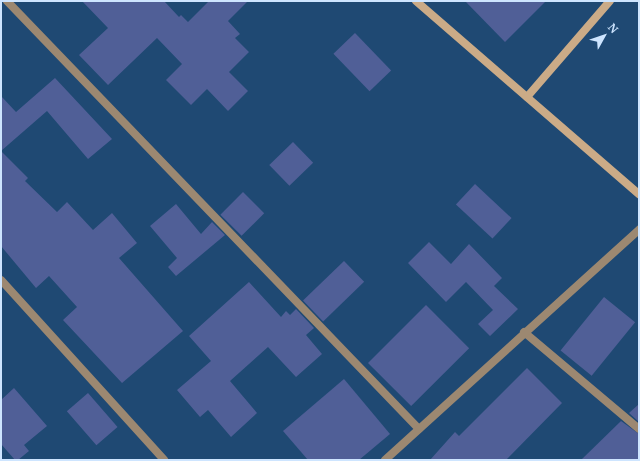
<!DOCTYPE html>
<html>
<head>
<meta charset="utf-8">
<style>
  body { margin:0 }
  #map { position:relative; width:640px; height:461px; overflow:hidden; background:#1f4973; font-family:"Noto Serif",serif }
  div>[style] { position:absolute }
  .building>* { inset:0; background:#505f97; transform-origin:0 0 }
  .street>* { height:8px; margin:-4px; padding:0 4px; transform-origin:4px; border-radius:4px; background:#9c8871 }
  .secondary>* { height:8px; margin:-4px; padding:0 4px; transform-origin:4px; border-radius:4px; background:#cbab87 }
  span { translate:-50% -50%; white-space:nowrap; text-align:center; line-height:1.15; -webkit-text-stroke:3px #1f4973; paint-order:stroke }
  .frame { position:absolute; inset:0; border:2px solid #cee5ff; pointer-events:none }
  .north { position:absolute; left:584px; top:16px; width:40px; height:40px; -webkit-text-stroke:3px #1f4973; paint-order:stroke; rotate:50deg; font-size:11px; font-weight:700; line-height:16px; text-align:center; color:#cee5ff }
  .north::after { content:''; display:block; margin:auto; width:14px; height:18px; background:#cee5ff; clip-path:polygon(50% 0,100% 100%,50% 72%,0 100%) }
</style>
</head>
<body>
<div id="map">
  <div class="building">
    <i style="clip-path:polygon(82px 1px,164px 1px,179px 17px,181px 15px,188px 22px,209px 1px,248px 1px,228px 21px,240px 34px,235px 38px,249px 52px,229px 72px,248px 91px,228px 111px,207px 89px,191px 105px,166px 80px,182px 64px,157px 38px,108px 85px,79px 55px,108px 28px)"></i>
    <i style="clip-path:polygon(465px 1px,546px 1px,505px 42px)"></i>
    <i style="left:355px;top:33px;width:52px;height:30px;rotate:46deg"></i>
    <i style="clip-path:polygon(55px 78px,112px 139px,88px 159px,47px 111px,1px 151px,1px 96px,16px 112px)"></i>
    <i style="left:293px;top:142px;width:29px;height:33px;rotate:46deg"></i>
    <i style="clip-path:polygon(1px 151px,28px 178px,25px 181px,57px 212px,67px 202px,93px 230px,112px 213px,137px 243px,119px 258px,183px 331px,122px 383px,63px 320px,77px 307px,49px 276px,36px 288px,1px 246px)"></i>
    <i style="left:475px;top:184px;width:50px;height:28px;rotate:43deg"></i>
    <i style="left:243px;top:192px;width:30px;height:32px;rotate:45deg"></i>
    <i style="clip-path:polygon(176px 204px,201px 234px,212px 222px,225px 235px,176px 276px,168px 267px,177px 258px,150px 226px)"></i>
    <i style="clip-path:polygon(429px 242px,451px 264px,469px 244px,502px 278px,494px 286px,518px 309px,490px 336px,478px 324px,493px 310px,466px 282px,446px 302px,408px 263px)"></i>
    <i style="left:344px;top:261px;width:29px;height:57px;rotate:46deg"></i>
    <i style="clip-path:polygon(249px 282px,281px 317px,286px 311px,290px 315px,296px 309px,314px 328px,306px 335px,322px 354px,296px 377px,268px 347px,230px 381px,257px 413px,231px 437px,208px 410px,200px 417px,177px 390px,211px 361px,189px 336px)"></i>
    <i style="left:604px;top:297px;width:40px;height:69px;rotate:39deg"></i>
    <i style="left:426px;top:305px;width:61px;height:82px;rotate:45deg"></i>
    <i style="clip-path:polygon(527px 368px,562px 403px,506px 460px,430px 460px,455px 432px,459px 436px)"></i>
    <i style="clip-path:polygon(344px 379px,390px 434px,359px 460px,308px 460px,283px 431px)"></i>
    <i style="clip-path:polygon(14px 388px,47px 426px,24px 445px,29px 451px,18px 460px,15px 460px,1px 444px,1px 400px)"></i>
    <i style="left:88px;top:393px;width:45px;height:28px;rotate:49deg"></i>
    <i style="clip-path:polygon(639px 404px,639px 422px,629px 413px)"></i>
    <i style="clip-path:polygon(621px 421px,639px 434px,639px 460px,581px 460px)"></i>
  </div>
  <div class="street">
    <i style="left:7px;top:1px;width:594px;rotate:46.09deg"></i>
    <i style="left:1px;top:280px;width:243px;rotate:47.8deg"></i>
    <i style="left:524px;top:332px;width:150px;rotate:40.1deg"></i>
    <i style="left:385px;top:460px;width:343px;rotate:-42.2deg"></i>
  </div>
  <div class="secondary">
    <i style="left:416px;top:1px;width:295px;rotate:40.9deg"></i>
    <i style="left:527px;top:97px;width:127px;rotate:-49.2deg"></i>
  </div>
  <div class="frame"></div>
  <div class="north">N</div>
</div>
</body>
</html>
